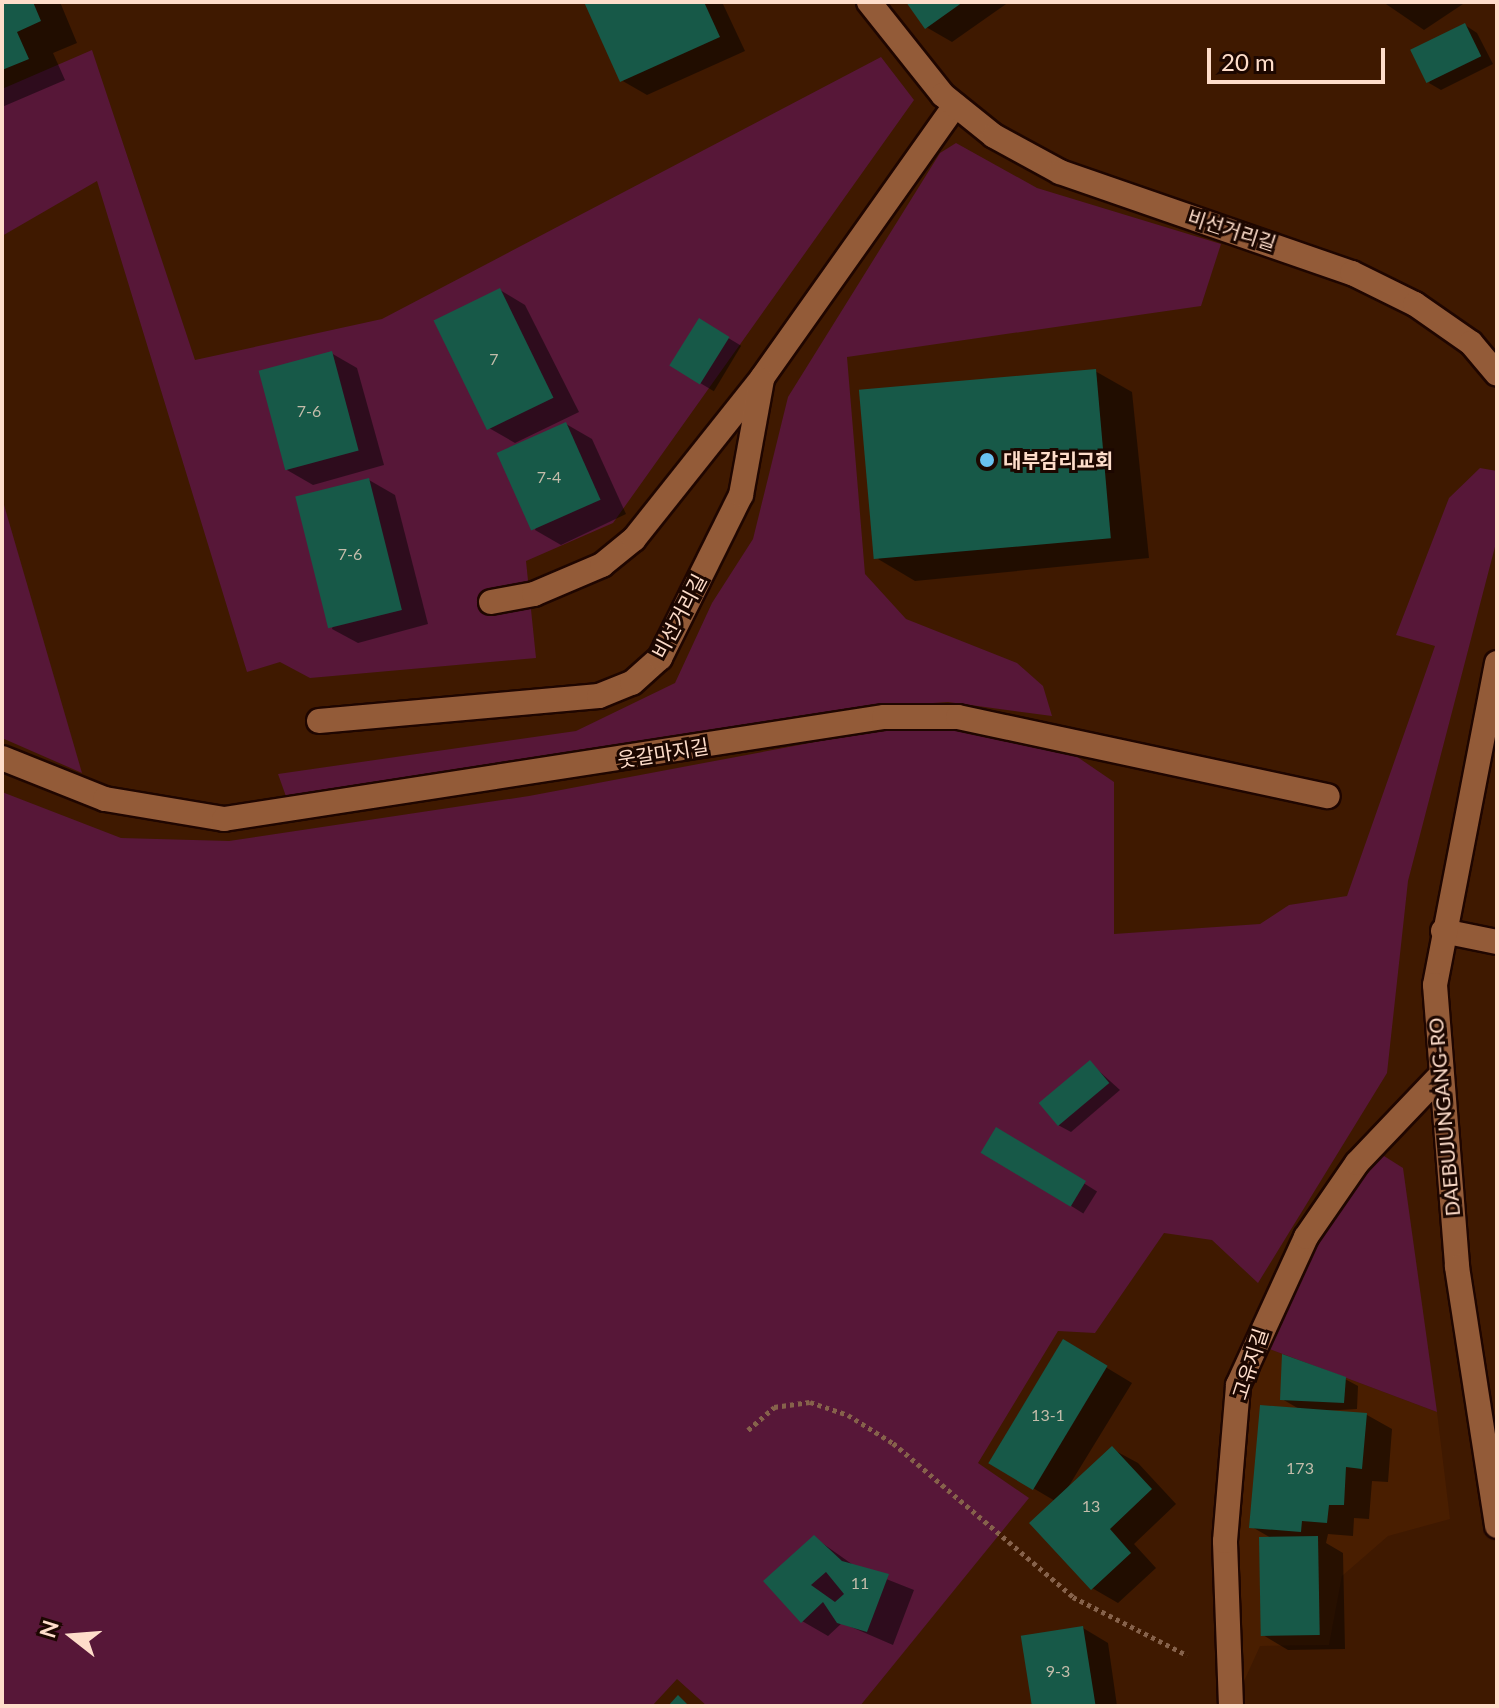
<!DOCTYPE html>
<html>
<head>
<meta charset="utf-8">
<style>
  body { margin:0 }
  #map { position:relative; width:1499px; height:1708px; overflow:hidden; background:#3f1900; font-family:Lato,"Noto Sans KR",sans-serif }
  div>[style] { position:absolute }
  .built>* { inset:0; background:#491e00 }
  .green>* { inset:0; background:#571738 }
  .shadow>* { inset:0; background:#0007; transform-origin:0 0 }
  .building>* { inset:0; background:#175948; transform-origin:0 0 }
  .path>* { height:5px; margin-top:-2.5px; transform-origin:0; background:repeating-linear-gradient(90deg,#86624b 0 4px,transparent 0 8px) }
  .roads { filter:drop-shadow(2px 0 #1f0600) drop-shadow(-2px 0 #1f0600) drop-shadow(0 2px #1f0600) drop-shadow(0 -2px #1f0600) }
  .lane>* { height:24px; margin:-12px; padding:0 12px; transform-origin:12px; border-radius:12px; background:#935b38 }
  .street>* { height:24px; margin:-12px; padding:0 12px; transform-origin:12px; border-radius:12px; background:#935b38 }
  .secondary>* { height:24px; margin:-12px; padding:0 12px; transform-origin:12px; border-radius:12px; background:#935b38 }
  .dots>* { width:22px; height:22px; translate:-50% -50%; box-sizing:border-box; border:4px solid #1c0700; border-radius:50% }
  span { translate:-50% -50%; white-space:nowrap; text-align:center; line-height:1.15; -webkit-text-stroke:6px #1c0700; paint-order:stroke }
  .number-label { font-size:16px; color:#c4bcaa }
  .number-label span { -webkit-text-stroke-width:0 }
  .street-label { font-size:20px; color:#feddca }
  .poi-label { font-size:20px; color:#feddca; font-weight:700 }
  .left { translate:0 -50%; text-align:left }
  .frame { position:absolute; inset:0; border:4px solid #feddca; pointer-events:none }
  .north { position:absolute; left:32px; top:1596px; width:80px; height:80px; -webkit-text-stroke:6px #1c0700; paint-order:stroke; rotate:287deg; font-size:22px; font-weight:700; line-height:32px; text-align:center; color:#feddca }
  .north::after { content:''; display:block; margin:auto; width:28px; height:36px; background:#feddca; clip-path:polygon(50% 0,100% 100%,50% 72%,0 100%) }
  .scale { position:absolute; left:1207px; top:48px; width:178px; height:36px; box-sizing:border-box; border:4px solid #feddca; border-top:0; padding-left:10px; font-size:24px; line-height:28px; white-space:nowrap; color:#feddca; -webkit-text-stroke:6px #1c0700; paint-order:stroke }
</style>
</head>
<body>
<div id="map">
  <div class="built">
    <i style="clip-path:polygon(1264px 1347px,1437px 1412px,1450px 1519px,1388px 1536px,1342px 1576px,1329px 1645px,1260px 1646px,1241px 1688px,1231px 1540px,1245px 1387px)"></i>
  </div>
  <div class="green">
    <i style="clip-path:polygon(92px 50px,195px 360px,382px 319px,881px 57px,914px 100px,613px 523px,526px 561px,536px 658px,310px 678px,280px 662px,247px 672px,97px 181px,2px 236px,2px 89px)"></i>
    <i style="clip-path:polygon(956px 143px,1037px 188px,1221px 244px,1201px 306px,847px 357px,865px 574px,906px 619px,1017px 663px,1043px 686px,1052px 716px,948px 702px,873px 707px,288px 802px,278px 774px,576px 731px,675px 683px,712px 603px,753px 539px,788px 397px,940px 153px)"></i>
    <i style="clip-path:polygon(1480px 468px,1497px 471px,1497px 539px,1408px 881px,1387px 1073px,1258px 1283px,1212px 1240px,1164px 1233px,1095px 1333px,1058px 1331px,978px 1463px,1029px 1498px,860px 1706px,707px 1706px,677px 1679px,652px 1706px,2px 1706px,2px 792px,121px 838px,229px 841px,529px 796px,868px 732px,962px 727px,1054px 741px,1114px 782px,1114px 934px,1260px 924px,1289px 905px,1347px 896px,1435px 646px,1396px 635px,1449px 498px)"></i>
    <i style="clip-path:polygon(2px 498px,82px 773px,2px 738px)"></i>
    <i style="clip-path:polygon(1384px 1156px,1403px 1168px,1437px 1412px,1264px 1347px,1310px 1252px,1372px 1160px)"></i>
  </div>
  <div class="shadow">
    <i style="clip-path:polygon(2px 2px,60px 2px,77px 43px,53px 53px,65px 80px,2px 107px)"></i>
    <i style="clip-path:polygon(586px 2px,722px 2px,745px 51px,647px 95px,621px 80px)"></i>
    <i style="clip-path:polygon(909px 2px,1009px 2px,952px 42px,926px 27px)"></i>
    <i style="clip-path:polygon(1383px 2px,1466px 2px,1424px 30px)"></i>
    <i style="clip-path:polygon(1465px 25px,1477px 33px,1493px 64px,1441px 90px,1429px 83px)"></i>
    <i style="clip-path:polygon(500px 290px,525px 305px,579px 412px,515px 443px,489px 428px)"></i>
    <i style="left:700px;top:321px;width:48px;height:53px;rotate:31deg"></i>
    <i style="clip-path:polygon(331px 353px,357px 368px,384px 465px,313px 485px,287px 470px)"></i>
    <i style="clip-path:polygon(1095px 371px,1132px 392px,1149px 558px,915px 581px,878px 559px)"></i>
    <i style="clip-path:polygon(566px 424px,592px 439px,626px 514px,561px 545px,535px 530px)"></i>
    <i style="clip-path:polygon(369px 480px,395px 495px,428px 624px,358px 643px,332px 629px)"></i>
    <i style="clip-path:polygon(1090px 1063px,1120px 1090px,1071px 1132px,1058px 1125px)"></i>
    <i style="left:997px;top:1129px;width:118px;height:26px;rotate:32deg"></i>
    <i style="clip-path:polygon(1064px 1342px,1132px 1383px,1067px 1489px,1112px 1449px,1138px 1463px,1176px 1504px,1134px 1544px,1156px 1568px,1118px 1603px,1092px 1588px,1055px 1501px,1033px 1488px)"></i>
    <i style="clip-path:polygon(1345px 1379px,1358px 1386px,1357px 1409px,1322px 1411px,1367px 1415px,1392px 1429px,1388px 1482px,1372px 1481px,1369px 1519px,1354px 1518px,1353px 1536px,1328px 1534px,1326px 1543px,1343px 1553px,1345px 1649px,1288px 1650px,1263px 1635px,1273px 1539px,1252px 1527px,1301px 1410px,1282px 1399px)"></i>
    <i style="clip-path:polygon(815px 1538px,856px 1567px,914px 1590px,893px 1645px,842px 1623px,828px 1636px,802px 1621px)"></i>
    <i style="clip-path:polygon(1083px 1628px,1108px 1643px,1117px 1706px,1034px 1706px)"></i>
  </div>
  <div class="building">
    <i style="clip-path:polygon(2px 2px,33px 2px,41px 21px,17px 32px,29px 59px,2px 70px)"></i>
    <i style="clip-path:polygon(584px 2px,704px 2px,720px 37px,620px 82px)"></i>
    <i style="clip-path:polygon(906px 2px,963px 2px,925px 29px)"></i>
    <i style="left:1465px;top:23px;width:37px;height:61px;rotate:64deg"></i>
    <i style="left:500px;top:288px;width:122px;height:74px;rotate:64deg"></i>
    <i style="left:699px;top:318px;width:36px;height:56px;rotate:32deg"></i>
    <i style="left:332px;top:351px;width:103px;height:76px;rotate:75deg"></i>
    <i style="left:1096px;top:369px;width:170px;height:238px;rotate:85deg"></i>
    <i style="left:566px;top:422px;width:85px;height:76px;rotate:66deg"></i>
    <i style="left:369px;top:478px;width:136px;height:76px;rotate:76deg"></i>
    <i style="left:1090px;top:1060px;width:30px;height:67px;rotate:50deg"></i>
    <i style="left:996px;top:1127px;width:105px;height:30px;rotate:31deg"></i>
    <i style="left:1063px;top:1339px;width:52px;height:145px;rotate:31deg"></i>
    <i style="clip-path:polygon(1282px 1354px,1346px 1377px,1344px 1403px,1280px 1400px)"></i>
    <i style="clip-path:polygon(1260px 1405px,1367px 1413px,1362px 1469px,1346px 1467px,1344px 1505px,1329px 1505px,1327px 1523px,1302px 1521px,1301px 1532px,1249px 1528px)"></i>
    <i style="clip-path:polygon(1112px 1446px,1152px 1489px,1110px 1529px,1131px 1553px,1091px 1590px,1029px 1523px)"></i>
    <i style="clip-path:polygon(evenodd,814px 1535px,842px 1561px,889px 1574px,867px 1632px,837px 1623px,823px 1602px,801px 1623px,763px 1581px,814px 1535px,826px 1572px,844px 1594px,835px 1602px,811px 1585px,826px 1572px)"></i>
    <i style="left:1318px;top:1536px;width:99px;height:59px;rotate:89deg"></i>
    <i style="left:1083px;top:1626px;width:81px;height:63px;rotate:81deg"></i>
    <i style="clip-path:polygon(678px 1695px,689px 1706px,668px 1706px)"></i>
  </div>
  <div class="path">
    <i style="left:748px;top:1430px;width:35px;rotate:-41deg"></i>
    <i style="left:774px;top:1407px;width:36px;rotate:-8deg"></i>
    <i style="left:810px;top:1402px;width:40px;rotate:18.9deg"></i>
    <i style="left:848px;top:1415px;width:53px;rotate:31.9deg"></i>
    <i style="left:893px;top:1443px;width:237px;rotate:40.5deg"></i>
    <i style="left:1073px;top:1597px;width:128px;rotate:27deg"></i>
  </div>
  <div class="roads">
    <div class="lane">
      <i style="left:491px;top:602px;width:44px;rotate:-10.5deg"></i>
      <i style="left:534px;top:594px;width:74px;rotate:-23.1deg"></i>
      <i style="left:602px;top:565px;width:41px;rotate:-39.1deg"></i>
      <i style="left:634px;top:539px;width:206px;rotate:-51.5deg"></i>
      <i style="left:762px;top:378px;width:334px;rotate:-54.7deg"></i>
      <i style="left:319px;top:721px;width:281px;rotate:-5.1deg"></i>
      <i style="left:599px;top:696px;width:35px;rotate:-22deg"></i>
      <i style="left:632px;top:683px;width:38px;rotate:-42deg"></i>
      <i style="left:660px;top:658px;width:182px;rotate:-63.6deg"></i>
      <i style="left:741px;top:495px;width:117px;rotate:-79.7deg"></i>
      <i style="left:2px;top:758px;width:111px;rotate:21.7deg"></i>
      <i style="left:105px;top:799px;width:121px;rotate:9.5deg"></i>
      <i style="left:224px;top:819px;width:668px;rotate:-8.79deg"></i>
      <i style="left:884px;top:717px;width:74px"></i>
      <i style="left:958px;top:717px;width:378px;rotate:12.1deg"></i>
      <i style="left:1443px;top:931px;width:55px;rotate:11.5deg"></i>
      <i style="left:1231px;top:1706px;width:165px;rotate:-92.1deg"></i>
      <i style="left:1225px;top:1541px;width:157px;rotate:-85.2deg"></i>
      <i style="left:1238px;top:1385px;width:163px;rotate:-65.3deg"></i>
      <i style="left:1306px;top:1237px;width:90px;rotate:-55.4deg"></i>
      <i style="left:1357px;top:1163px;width:116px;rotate:-46.4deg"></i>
    </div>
    <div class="street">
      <i style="left:869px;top:2px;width:119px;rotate:51.5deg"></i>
      <i style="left:943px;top:95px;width:65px;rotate:38.8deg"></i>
      <i style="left:994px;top:136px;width:75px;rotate:28.6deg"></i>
      <i style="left:1060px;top:172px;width:309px;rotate:19.1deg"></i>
      <i style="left:1352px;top:273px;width:70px;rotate:26.2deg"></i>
      <i style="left:1415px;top:304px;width:68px;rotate:34.9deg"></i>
      <i style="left:1471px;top:343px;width:40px;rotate:50deg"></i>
    </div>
    <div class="secondary">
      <i style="left:1497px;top:663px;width:328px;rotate:100.9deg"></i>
      <i style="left:1435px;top:985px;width:283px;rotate:85.5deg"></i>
      <i style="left:1457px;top:1267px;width:262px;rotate:81.2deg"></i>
    </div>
  </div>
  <div class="dots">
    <i style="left:987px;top:460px;background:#69c3f1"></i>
  </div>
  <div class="number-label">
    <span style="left:494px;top:359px">7</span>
    <span style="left:309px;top:411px">7-6</span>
    <span style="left:549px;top:477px">7-4</span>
    <span style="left:350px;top:554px">7-6</span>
    <span style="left:1048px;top:1415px">13-1</span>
    <span style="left:1300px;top:1468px">173</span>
    <span style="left:1091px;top:1506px">13</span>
    <span style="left:860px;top:1583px">11</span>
    <span style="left:1058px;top:1671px">9-3</span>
  </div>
  <div class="street-label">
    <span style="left:1232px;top:230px;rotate:18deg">비선거리길</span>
    <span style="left:679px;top:616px;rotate:-62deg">비선거리길</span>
    <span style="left:663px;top:753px;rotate:-9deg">웃갈마지길</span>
    <span style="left:1444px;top:1117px;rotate:-95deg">DAEBUJUNGANG-RO</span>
    <span style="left:1250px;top:1364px;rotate:-72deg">고유지길</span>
  </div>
  <div class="poi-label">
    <span class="left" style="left:1003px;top:460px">대부감리교회</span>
  </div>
  <div class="frame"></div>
  <div class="north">N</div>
  <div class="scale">20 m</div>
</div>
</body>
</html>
